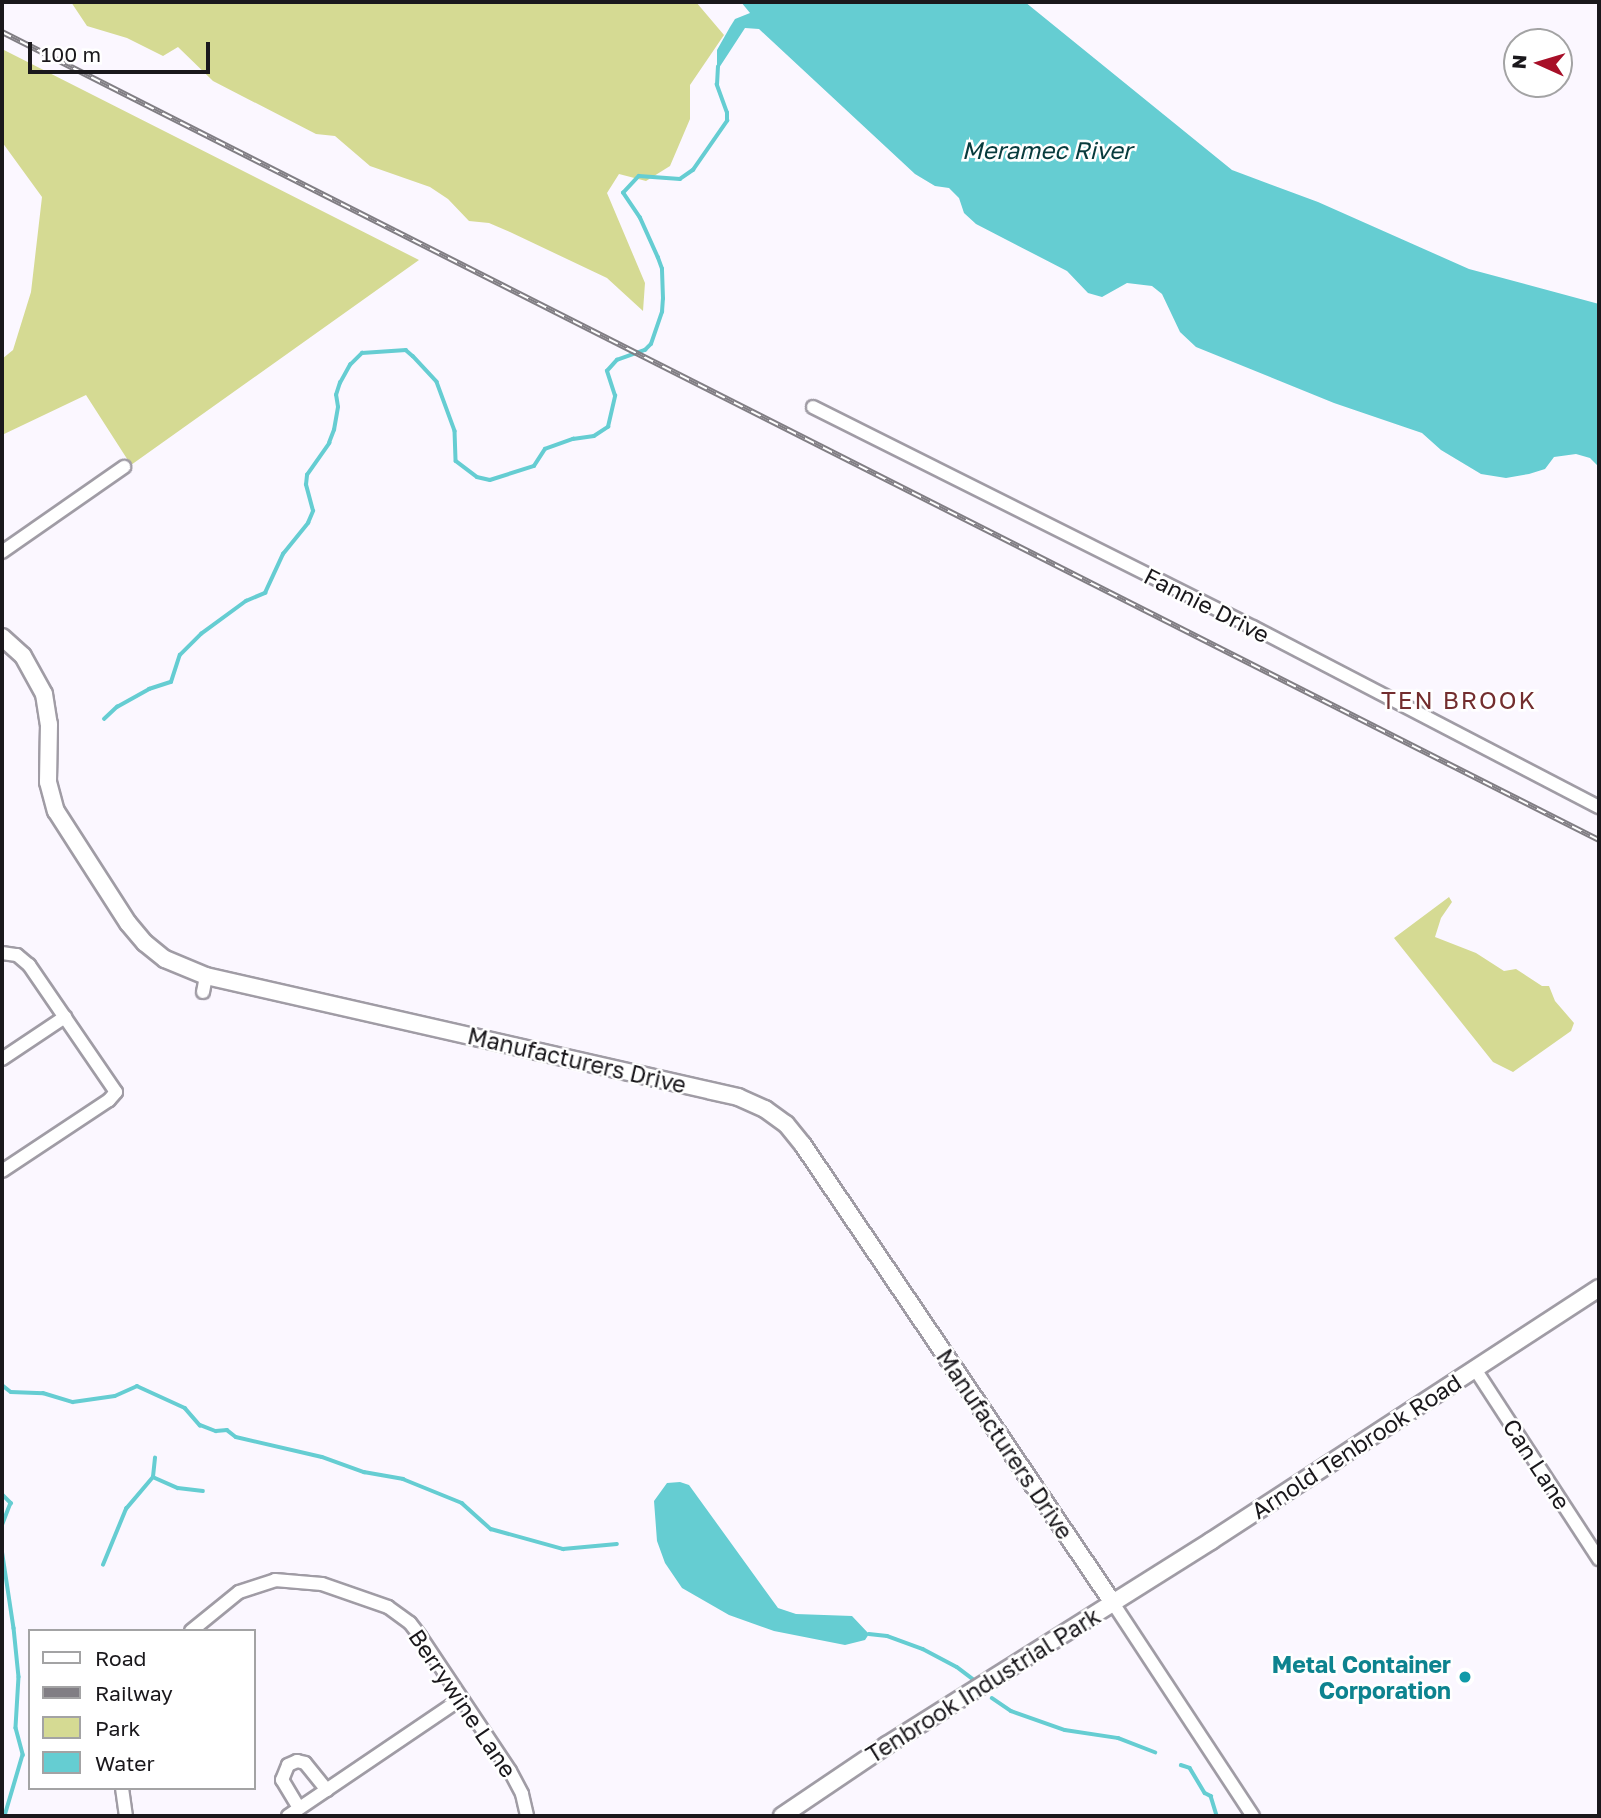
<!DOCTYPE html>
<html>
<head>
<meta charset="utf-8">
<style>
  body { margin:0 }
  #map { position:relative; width:1601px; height:1818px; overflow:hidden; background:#fbf7ff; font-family:"Golos Text",sans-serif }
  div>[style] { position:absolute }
  .green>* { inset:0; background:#d5da93 }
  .water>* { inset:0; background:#65cdd2 }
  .stream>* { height:3.5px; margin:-1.75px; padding:0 1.75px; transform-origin:1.75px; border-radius:1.75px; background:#65cdd2 }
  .roads { filter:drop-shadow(2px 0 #a09ca5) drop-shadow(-2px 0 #a09ca5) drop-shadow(0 2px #a09ca5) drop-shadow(0 -2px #a09ca5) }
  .minor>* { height:12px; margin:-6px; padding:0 6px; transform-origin:6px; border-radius:6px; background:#fff }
  .tertiary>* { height:16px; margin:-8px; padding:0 8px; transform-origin:8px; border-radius:8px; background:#fff }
  .rail>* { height:6px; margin-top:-3px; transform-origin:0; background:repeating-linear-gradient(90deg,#fff 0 10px,#817e84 0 20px); box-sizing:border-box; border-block:2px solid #817e84 }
  .dots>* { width:19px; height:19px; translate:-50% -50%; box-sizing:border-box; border:4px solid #fff; border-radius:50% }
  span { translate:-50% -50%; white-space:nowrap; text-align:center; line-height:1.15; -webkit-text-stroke:5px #fff; paint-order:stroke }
  .street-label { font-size:23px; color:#1a181c }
  .culture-label { font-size:23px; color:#0d838f; font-weight:700 }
  .right { translate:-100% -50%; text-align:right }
  .water-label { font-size:24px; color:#073b3d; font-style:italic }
  .neighbourhood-label { font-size:24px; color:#732d2e; letter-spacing:2px }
  .frame { position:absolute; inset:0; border:4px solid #1a181c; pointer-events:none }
  .legend { position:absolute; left:28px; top:1629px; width:228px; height:161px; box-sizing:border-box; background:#fff; border:2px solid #a3a3a4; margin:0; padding:9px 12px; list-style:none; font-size:21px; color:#1a181c }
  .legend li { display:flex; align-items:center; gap:14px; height:35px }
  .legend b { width:35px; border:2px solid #a3a3a4 }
  .north { position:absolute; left:1503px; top:28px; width:70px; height:70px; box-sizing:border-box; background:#fff; border:2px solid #a3a3a4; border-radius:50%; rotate:274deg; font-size:19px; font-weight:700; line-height:28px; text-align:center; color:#1a181c }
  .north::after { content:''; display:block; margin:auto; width:24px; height:32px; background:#a70f28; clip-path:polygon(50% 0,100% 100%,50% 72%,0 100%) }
  .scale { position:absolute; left:28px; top:42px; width:182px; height:32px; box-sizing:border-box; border:4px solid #1a181c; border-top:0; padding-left:9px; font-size:21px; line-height:24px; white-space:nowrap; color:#1a181c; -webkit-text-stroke:5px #fff; paint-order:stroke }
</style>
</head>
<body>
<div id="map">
  <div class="green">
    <i style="clip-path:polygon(71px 2px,696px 2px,724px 35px,690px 85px,690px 119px,670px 166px,646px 181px,619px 174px,607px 193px,645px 283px,643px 311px,607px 278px,510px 232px,489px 223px,469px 221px,448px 199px,430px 187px,370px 166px,335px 136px,316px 134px,213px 81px,178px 47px,163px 56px,127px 38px,87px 26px)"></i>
    <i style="clip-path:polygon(2px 49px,419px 260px,131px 465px,86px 395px,2px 435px,2px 359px,13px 350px,31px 292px,42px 197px,2px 142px)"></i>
    <i style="clip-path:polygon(1449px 897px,1452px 902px,1441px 918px,1435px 937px,1476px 953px,1504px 971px,1516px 969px,1542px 986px,1549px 986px,1555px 1001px,1574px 1023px,1571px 1031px,1513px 1072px,1493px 1062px,1394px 938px)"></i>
  </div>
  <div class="water">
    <i style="clip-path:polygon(741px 2px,1025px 2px,1232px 170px,1318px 202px,1469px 269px,1599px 304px,1599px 467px,1590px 458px,1576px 454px,1554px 457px,1545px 469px,1529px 474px,1506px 478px,1481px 474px,1441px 450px,1422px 433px,1334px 403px,1196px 347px,1180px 332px,1162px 294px,1152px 286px,1127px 283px,1102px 297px,1088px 293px,1067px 271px,976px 224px,964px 213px,959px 198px,949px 188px,935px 186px,915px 174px,759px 29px,745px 28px,717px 71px,717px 50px,730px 27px,735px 19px,750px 13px)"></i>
    <i style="clip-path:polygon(680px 1482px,689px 1485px,778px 1608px,796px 1614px,852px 1616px,869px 1634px,865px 1640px,845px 1645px,774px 1631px,729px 1615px,682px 1588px,665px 1563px,657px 1541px,654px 1501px,667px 1483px)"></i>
  </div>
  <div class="stream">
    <i style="left:104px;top:719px;width:18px;rotate:-43deg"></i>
    <i style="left:117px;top:707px;width:37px;rotate:-29deg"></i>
    <i style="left:149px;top:689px;width:23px;rotate:-18deg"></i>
    <i style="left:171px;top:682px;width:28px;rotate:-72deg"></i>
    <i style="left:180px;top:655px;width:30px;rotate:-45deg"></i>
    <i style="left:201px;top:634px;width:56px;rotate:-36.3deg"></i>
    <i style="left:246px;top:601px;width:21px;rotate:-23deg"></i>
    <i style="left:265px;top:593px;width:43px;rotate:-65.2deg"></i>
    <i style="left:283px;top:554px;width:40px;rotate:-51deg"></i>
    <i style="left:308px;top:523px;width:13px;rotate:-67deg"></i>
    <i style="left:313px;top:511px;width:27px;rotate:-105deg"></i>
    <i style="left:306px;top:485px;width:10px;rotate:-84deg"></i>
    <i style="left:307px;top:475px;width:39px;rotate:-55deg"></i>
    <i style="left:329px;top:443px;width:14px;rotate:-69deg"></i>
    <i style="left:334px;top:430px;width:23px;rotate:-80deg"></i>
    <i style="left:338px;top:407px;width:12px;rotate:-99deg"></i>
    <i style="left:336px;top:395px;width:13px;rotate:-72deg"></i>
    <i style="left:340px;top:383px;width:21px;rotate:-61deg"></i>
    <i style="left:350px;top:365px;width:17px;rotate:-45deg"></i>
    <i style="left:362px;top:353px;width:44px;rotate:-3.9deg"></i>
    <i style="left:406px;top:350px;width:9px;rotate:41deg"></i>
    <i style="left:413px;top:356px;width:35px;rotate:47deg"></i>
    <i style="left:437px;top:382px;width:52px;rotate:69.8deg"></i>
    <i style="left:455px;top:431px;width:30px;rotate:88deg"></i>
    <i style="left:456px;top:461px;width:26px;rotate:37deg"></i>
    <i style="left:477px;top:477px;width:13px;rotate:13deg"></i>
    <i style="left:490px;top:480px;width:46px;rotate:-17.7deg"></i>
    <i style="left:534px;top:466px;width:20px;rotate:-57deg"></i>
    <i style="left:545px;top:449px;width:30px;rotate:-20deg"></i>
    <i style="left:573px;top:439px;width:21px;rotate:-8deg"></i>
    <i style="left:594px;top:436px;width:17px;rotate:-33deg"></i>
    <i style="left:608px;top:427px;width:32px;rotate:-77deg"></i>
    <i style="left:615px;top:396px;width:26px;rotate:-108deg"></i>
    <i style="left:607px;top:371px;width:15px;rotate:-48deg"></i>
    <i style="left:617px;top:360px;width:30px;rotate:-20deg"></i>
    <i style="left:645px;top:350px;width:8px;rotate:-45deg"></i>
    <i style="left:651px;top:344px;width:34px;rotate:-71deg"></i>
    <i style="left:662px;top:312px;width:13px;rotate:-86deg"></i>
    <i style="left:663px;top:299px;width:30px;rotate:-92deg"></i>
    <i style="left:662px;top:269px;width:12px;rotate:-110deg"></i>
    <i style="left:658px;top:258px;width:44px;rotate:-114.2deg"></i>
    <i style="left:640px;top:218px;width:30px;rotate:-124deg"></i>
    <i style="left:623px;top:193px;width:23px;rotate:-47deg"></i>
    <i style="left:639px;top:176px;width:41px;rotate:4.2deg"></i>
    <i style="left:680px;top:179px;width:16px;rotate:-35deg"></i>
    <i style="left:693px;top:170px;width:60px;rotate:-55.2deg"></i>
    <i style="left:727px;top:121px;width:8px;rotate:-90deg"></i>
    <i style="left:727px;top:113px;width:30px;rotate:-110deg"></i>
    <i style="left:717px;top:85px;width:18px;rotate:-87deg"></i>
    <i style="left:2px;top:1385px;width:11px;rotate:38deg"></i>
    <i style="left:11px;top:1392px;width:32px;rotate:2deg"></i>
    <i style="left:43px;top:1393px;width:31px;rotate:17deg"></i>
    <i style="left:73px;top:1402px;width:42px;rotate:-8.1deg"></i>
    <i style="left:115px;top:1396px;width:24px;rotate:-24deg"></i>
    <i style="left:137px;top:1386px;width:53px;rotate:24.6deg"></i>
    <i style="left:185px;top:1408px;width:23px;rotate:49deg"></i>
    <i style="left:200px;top:1425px;width:17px;rotate:21deg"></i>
    <i style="left:216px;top:1431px;width:11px;rotate:-5deg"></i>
    <i style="left:227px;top:1430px;width:11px;rotate:38deg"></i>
    <i style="left:236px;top:1437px;width:88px;rotate:13.1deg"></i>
    <i style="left:322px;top:1457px;width:45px;rotate:19.7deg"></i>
    <i style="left:364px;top:1472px;width:40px;rotate:10deg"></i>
    <i style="left:403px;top:1479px;width:64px;rotate:22.1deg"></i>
    <i style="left:462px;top:1503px;width:39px;rotate:42deg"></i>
    <i style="left:491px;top:1529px;width:75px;rotate:15.5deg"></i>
    <i style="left:563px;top:1549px;width:54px;rotate:-5.3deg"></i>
    <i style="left:153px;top:1477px;width:27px;rotate:24deg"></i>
    <i style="left:178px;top:1488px;width:25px;rotate:7deg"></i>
    <i style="left:2px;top:1494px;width:13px;rotate:45deg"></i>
    <i style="left:11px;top:1503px;width:26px;rotate:111deg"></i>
    <i style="left:2px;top:1549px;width:80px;rotate:81.4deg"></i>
    <i style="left:14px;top:1628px;width:49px;rotate:84.2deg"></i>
    <i style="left:19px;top:1677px;width:51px;rotate:93.4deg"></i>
    <i style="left:16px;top:1728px;width:28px;rotate:75deg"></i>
    <i style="left:23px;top:1755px;width:64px;rotate:106.4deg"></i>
    <i style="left:103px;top:1565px;width:61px;rotate:-67.7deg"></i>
    <i style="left:126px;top:1509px;width:42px;rotate:-49.8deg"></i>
    <i style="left:153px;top:1477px;width:19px;rotate:-84deg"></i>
    <i style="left:869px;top:1634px;width:18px;rotate:6deg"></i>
    <i style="left:887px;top:1636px;width:38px;rotate:20deg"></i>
    <i style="left:923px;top:1649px;width:38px;rotate:28deg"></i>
    <i style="left:957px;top:1667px;width:21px;rotate:37deg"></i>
    <i style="left:992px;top:1698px;width:23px;rotate:34deg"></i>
    <i style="left:1011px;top:1711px;width:57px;rotate:19.4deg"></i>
    <i style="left:1065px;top:1730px;width:54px;rotate:8.6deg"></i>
    <i style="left:1118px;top:1738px;width:40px;rotate:21deg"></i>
    <i style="left:1181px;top:1765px;width:9px;rotate:18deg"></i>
    <i style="left:1190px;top:1768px;width:29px;rotate:59deg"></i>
    <i style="left:1205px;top:1793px;width:7px;rotate:27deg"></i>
    <i style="left:1211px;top:1796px;width:21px;rotate:73deg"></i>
  </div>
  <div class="roads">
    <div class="minor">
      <i style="left:813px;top:407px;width:492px;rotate:26.6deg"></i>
      <i style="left:1253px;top:627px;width:390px;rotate:27.5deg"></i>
      <i style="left:2px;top:552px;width:149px;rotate:-34.9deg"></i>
      <i style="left:2px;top:953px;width:15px;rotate:8deg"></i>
      <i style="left:17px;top:955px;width:16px;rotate:40deg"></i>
      <i style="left:29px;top:965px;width:154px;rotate:55.6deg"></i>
      <i style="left:116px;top:1092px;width:11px;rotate:131deg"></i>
      <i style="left:109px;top:1100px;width:128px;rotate:146.4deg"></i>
      <i style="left:203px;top:992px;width:16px;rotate:-79deg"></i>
      <i style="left:2px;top:1059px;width:76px;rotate:-33.7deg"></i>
      <i style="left:1475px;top:1369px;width:227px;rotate:56.9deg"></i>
      <i style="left:1113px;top:1603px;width:255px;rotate:56.7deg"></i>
      <i style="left:191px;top:1631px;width:62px;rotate:-39.1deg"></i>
      <i style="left:239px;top:1592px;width:38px;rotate:-18deg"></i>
      <i style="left:275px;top:1580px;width:47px;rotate:4.9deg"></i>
      <i style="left:322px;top:1584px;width:70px;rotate:19.2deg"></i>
      <i style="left:388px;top:1607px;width:27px;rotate:36deg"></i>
      <i style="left:410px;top:1623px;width:16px;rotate:52deg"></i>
      <i style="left:420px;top:1636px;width:162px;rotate:56.3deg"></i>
      <i style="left:510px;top:1771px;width:26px;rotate:62deg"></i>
      <i style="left:522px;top:1794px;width:23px;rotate:77deg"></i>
      <i style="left:122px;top:1788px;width:28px;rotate:82deg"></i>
      <i style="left:299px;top:1808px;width:33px;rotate:-121deg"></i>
      <i style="left:282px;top:1780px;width:16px;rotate:-68deg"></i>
      <i style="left:288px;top:1765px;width:10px;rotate:-24deg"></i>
      <i style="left:297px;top:1761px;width:8px;rotate:14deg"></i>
      <i style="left:305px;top:1763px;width:35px;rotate:51deg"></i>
      <i style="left:288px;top:1816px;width:209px;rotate:-34.1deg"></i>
    </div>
    <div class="tertiary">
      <i style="left:2px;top:637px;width:28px;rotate:42deg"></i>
      <i style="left:23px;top:656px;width:43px;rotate:61.1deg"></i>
      <i style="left:44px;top:694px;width:30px;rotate:81deg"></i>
      <i style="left:49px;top:724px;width:58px;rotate:91deg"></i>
      <i style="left:48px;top:782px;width:30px;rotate:75deg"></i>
      <i style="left:56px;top:811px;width:133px;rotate:57.3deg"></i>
      <i style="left:128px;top:923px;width:26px;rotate:50deg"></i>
      <i style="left:145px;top:943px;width:26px;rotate:39deg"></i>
      <i style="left:165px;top:959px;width:44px;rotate:22.5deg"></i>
      <i style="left:206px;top:976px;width:546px;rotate:12.81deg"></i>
      <i style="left:738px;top:1097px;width:30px;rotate:24deg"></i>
      <i style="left:765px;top:1109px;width:26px;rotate:36deg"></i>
      <i style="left:786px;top:1124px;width:27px;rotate:51deg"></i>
      <i style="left:803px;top:1145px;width:553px;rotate:55.91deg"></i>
      <i style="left:782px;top:1816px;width:127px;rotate:-34.1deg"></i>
      <i style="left:887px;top:1745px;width:383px;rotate:-32.2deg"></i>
      <i style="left:1211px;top:1541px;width:463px;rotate:-33.1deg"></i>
    </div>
  </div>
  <div class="rail">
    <i style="left:2px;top:32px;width:1790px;rotate:26.84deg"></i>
  </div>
  <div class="dots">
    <i style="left:1465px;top:1677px;background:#0f9aa8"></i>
  </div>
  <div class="street-label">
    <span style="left:1207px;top:605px;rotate:27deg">Fannie Drive</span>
    <span style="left:577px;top:1060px;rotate:13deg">Manufacturers Drive</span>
    <span style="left:1005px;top:1444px;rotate:56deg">Manufacturers Drive</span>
    <span style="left:1356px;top:1446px;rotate:-33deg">Arnold Tenbrook Road</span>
    <span style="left:1537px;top:1464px;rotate:57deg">Can Lane</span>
    <span style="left:983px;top:1685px;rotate:-32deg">Tenbrook Industrial Park</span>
    <span style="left:463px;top:1703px;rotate:56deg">Berrywine Lane</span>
  </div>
  <div class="culture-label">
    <span class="right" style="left:1451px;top:1677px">Metal Container<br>Corporation</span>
  </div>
  <div class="water-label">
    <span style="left:1047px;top:150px">Meramec River</span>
  </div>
  <div class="neighbourhood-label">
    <span style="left:1459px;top:700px">TEN BROOK</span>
  </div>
  <div class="frame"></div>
  <ul class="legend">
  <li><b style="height:9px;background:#fff"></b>Road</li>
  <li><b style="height:9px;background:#817e84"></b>Railway</li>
  <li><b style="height:19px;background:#d5da93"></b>Park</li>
  <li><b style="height:19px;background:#65cdd2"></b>Water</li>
  </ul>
  <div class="north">N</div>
  <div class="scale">100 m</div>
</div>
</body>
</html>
